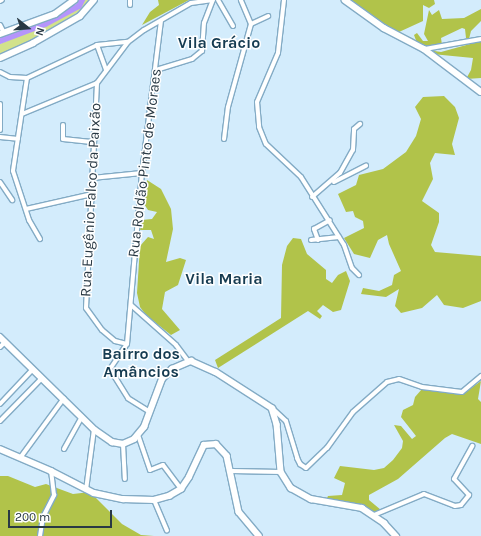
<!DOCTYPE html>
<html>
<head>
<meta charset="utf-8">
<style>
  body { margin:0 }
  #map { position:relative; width:481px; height:536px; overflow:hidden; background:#d3ecfc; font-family:Karla,sans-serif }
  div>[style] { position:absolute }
  .green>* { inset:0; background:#d2e28b }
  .forest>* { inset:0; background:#b1c34a }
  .river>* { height:6px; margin:-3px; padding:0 3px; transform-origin:3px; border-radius:3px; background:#b595fb }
  .roads { filter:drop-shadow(1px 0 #83abc5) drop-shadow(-1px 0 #83abc5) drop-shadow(0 1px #83abc5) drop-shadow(0 -1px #83abc5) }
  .street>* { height:4px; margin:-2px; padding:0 2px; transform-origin:2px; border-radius:2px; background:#fff }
  .secondary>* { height:5.5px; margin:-2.75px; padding:0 2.75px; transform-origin:2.75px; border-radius:2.75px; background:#fff }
  .primary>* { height:6px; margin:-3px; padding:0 3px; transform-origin:3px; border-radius:3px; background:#fff }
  span { translate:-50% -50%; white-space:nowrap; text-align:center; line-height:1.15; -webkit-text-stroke:3px #fff; paint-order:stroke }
  .street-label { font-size:15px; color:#293944 }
  .neighbourhood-label { font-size:16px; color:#153b51; font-weight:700 }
  .north { position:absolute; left:8px; top:8px; width:40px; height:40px; -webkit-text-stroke:3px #fff; paint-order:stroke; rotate:107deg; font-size:11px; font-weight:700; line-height:16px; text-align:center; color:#293944 }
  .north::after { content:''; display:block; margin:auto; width:14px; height:18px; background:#293944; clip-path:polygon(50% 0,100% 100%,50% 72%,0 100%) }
  .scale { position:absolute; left:8px; top:510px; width:104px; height:18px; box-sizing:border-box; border:2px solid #293944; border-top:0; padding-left:5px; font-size:12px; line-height:14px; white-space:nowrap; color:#293944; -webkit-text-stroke:3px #fff; paint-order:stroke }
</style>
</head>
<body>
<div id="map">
  <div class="green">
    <i style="clip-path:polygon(81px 0,89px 0,78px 12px,31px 43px,0 56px,0 44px,33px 30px,75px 6px)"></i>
  </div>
  <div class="forest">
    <i style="clip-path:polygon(158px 0,189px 0,142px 25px,150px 12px,159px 5px)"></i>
    <i style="clip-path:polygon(348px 0,434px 0,435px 4px,429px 8px,423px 5px,423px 21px,399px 32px,414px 39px,414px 41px,391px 30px)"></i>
    <i style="clip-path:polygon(481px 9px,481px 21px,471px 31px,469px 39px,466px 38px,465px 29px,462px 28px,441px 38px,442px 45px,429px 47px,417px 43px,414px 35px,417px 33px,423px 41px,428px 41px,424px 34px,429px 10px,432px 15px,439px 10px,442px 19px,464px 18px)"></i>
    <i style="clip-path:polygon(481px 41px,481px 78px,466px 79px,471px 70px,473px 58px,432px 54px,428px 50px,441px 52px)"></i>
    <i style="clip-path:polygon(444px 96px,455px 107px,459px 118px,452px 144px,455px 155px,435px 153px,430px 163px,433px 179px,422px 201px,439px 213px,439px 222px,431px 245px,435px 252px,481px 256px,481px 301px,463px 308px,444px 305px,437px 295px,422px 308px,401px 313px,395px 306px,399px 289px,386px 297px,361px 294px,363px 288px,379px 291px,392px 285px,394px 275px,401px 271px,389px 244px,387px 235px,378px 240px,370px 258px,354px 254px,344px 238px,364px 228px,363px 221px,355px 217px,353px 211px,346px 212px,338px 194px,356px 185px,359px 175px,383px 169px,406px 152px,416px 136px,421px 119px,415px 107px,423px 97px)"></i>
    <i style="clip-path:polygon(147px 180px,161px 189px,171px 209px,173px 229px,166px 262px,180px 258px,186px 260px,178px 285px,165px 292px,162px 309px,180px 330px,171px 335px,146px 315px,140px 307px,137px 293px,140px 246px,148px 237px,154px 239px,151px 230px,140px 230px,142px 220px,152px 219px,157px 212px,148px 210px,144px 204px)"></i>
    <i style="clip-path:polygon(293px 238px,301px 239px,307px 254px,326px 270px,326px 279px,332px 283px,338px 275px,346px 271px,350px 281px,341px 310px,333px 312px,323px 305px,317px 311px,322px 316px,320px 319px,308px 311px,218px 368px,215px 360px,281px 318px,282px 265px,287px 246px)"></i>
    <i style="clip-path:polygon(481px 381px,478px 399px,481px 402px,481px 444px,452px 434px,445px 438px,398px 479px,369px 495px,369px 500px,381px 510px,375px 514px,364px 508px,326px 500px,328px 496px,342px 495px,345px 483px,334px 478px,340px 466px,374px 470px,384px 468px,393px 460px,402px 448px,403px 441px,394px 425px,401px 426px,412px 439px,416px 436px,401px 417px,403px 410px,413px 405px,415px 397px,422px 389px,463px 394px)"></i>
    <i style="clip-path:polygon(0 476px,8px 476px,35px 487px,46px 484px,73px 494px,90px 492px,122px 524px,141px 535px,154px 536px,0 536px)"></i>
  </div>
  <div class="river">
    <i style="left:0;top:41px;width:48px;rotate:-20.7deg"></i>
    <i style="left:45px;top:24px;width:38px;rotate:-28deg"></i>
    <i style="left:79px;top:6px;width:7px;rotate:-63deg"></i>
  </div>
  <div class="roads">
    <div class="street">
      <i style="left:218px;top:0;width:30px;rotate:60deg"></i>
      <i style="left:284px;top:0;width:53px;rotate:96.5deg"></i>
      <i style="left:278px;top:53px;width:53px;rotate:113.2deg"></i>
      <i style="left:257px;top:102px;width:25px;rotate:85deg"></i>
      <i style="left:259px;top:127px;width:18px;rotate:68deg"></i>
      <i style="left:266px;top:144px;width:48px;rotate:43.3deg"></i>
      <i style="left:301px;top:177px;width:80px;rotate:57.7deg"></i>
      <i style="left:344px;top:245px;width:24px;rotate:71deg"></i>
      <i style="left:352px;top:268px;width:10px;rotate:45deg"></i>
      <i style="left:0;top:1px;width:2px;rotate:-27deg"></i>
      <i style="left:130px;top:5px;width:5px;rotate:-90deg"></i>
      <i style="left:251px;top:24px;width:19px;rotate:-25deg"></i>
      <i style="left:0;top:25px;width:9px;rotate:63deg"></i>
      <i style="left:97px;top:45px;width:31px;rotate:-6deg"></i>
      <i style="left:425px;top:49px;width:57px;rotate:-10.1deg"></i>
      <i style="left:156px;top:70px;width:38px;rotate:-17deg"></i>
      <i style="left:192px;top:59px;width:13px;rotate:-39deg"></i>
      <i style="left:202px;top:51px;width:28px;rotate:-86deg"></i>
      <i style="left:204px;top:23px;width:25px;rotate:-69deg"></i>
      <i style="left:0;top:72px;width:11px;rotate:27deg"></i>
      <i style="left:10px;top:77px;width:17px;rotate:3deg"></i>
      <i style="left:27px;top:78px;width:94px;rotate:98.6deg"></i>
      <i style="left:13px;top:171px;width:52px;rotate:71.9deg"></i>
      <i style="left:29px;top:220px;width:22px;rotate:60deg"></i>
      <i style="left:27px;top:78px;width:77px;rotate:-25.2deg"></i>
      <i style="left:97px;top:45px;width:27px;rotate:70deg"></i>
      <i style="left:97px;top:83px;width:225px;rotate:92.8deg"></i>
      <i style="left:86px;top:308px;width:27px;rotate:54deg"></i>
      <i style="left:102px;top:330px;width:17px;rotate:40deg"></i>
      <i style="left:115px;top:341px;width:12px;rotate:14deg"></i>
      <i style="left:0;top:104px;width:26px;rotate:90deg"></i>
      <i style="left:22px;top:114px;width:81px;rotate:-22.5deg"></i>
      <i style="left:97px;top:83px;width:51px;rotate:-52.9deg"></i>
      <i style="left:128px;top:42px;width:20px;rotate:-37deg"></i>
      <i style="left:144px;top:30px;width:54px;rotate:-29.9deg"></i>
      <i style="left:191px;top:3px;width:22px;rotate:-8deg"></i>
      <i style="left:63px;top:125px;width:14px;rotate:90deg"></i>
      <i style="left:63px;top:139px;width:31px;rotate:6deg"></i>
      <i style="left:0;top:137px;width:18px;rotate:6deg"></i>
      <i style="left:224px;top:139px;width:32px;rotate:-83deg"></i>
      <i style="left:228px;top:107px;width:86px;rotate:-74.5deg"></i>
      <i style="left:251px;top:24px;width:26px;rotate:-113deg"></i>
      <i style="left:92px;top:178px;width:50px;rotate:-5.7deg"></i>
      <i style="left:0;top:182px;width:22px;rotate:56deg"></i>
      <i style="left:334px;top:182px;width:36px;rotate:-27deg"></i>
      <i style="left:312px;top:197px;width:37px;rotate:-41deg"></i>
      <i style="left:340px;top:173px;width:26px;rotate:-61deg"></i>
      <i style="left:353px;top:150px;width:21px;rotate:-87deg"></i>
      <i style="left:354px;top:129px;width:8px;rotate:-40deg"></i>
      <i style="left:26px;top:209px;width:68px;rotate:-12.8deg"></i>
      <i style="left:311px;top:240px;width:28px;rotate:-6deg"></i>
      <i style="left:318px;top:240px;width:12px;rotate:-110deg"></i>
      <i style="left:314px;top:229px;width:18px;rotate:-29deg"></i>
      <i style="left:131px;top:305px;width:60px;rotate:41.6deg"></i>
      <i style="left:176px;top:345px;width:20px;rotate:53deg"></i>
      <i style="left:0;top:347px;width:7px;rotate:-45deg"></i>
      <i style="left:0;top:404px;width:48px;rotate:-46.7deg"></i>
      <i style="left:272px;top:408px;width:19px;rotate:43deg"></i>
      <i style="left:286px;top:421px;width:39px;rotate:73deg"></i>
      <i style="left:297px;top:458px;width:7px;rotate:63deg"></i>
      <i style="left:300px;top:464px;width:7px;rotate:34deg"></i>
      <i style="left:306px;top:468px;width:29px;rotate:-44deg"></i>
      <i style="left:327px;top:448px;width:44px;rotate:-54.2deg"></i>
      <i style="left:353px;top:412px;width:45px;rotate:-41.4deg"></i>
      <i style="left:387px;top:382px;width:12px;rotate:-14deg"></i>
      <i style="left:399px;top:379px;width:24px;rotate:19deg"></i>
      <i style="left:422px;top:387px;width:40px;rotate:7.1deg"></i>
      <i style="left:462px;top:392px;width:25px;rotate:-40deg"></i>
      <i style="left:150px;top:412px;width:26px;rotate:-148deg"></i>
      <i style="left:128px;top:398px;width:34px;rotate:-122deg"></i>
      <i style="left:110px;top:369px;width:30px;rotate:-56deg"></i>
      <i style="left:127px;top:344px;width:172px;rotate:-85deg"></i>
      <i style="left:142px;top:173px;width:153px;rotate:-82.9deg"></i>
      <i style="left:0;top:421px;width:60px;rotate:-45.7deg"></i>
      <i style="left:138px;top:435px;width:37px;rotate:71deg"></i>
      <i style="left:150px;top:470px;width:14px;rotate:-21deg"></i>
      <i style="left:163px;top:465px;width:30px;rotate:53deg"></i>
      <i style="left:123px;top:444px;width:35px;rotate:87deg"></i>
      <i style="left:64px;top:449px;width:37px;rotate:-61deg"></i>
      <i style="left:20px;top:458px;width:74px;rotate:-53.7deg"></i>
      <i style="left:232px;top:471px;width:49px;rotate:1.2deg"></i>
      <i style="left:86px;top:490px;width:62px;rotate:-82.5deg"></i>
      <i style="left:154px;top:500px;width:33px;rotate:67deg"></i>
      <i style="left:374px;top:515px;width:54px;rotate:-22.8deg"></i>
      <i style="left:424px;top:494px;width:33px;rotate:21deg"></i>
      <i style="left:455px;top:506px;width:6px;rotate:-9deg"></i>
      <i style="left:461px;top:505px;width:13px;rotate:-51deg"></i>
      <i style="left:469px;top:495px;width:22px;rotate:-133deg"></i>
      <i style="left:454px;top:479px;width:38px;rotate:-61deg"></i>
      <i style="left:40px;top:536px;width:19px;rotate:-81deg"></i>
      <i style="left:43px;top:517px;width:25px;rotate:-63deg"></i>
      <i style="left:54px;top:495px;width:24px;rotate:-97deg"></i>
    </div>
    <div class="secondary">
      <i style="left:345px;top:0;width:48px;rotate:35.7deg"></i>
      <i style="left:384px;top:28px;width:45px;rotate:27.7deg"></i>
      <i style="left:424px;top:49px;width:71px;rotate:37deg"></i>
      <i style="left:0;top:337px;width:133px;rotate:44.4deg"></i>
      <i style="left:95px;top:430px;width:21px;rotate:35deg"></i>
      <i style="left:112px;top:442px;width:11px;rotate:10deg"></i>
      <i style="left:123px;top:444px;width:12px;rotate:-24deg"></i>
      <i style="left:134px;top:439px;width:16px;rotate:-50deg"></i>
      <i style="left:144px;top:427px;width:51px;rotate:-69.4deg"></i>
      <i style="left:162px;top:379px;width:14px;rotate:-45deg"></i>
      <i style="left:172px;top:369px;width:21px;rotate:-23deg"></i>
      <i style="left:191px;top:361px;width:27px;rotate:24deg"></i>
      <i style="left:216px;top:372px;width:67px;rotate:32.7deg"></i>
      <i style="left:272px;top:408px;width:17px;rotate:73deg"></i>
      <i style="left:277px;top:424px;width:48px;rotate:85.2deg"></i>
      <i style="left:281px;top:472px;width:19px;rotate:58deg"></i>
      <i style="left:291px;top:488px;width:23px;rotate:29deg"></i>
      <i style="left:311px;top:499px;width:52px;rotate:10deg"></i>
      <i style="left:362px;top:508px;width:27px;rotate:34deg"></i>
      <i style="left:384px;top:523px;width:18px;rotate:47deg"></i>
      <i style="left:0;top:449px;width:56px;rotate:23.3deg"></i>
      <i style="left:51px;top:471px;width:48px;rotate:27.1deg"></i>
      <i style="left:94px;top:493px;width:30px;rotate:12deg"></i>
      <i style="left:123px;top:499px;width:31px;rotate:2deg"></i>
      <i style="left:154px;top:500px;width:16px;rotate:-15deg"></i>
      <i style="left:169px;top:496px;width:14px;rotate:-30deg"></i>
      <i style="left:181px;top:489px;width:14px;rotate:-56deg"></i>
      <i style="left:189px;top:477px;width:35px;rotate:-65deg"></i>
      <i style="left:204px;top:445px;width:12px;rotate:-5deg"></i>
      <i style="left:216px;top:444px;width:16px;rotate:47deg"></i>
      <i style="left:227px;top:456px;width:57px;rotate:77.9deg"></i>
      <i style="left:239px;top:512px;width:31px;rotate:50deg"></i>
    </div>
    <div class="primary">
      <i style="left:0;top:34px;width:59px;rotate:-20deg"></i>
      <i style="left:55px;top:14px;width:24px;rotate:-36deg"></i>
      <i style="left:0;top:58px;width:36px;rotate:-24deg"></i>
      <i style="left:33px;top:43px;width:54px;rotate:-29.9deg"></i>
      <i style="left:80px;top:16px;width:21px;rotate:-49deg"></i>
    </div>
  </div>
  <div class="street-label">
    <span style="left:145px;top:163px;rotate:-83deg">Rua Roldão Pinto de Moraes</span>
    <span style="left:91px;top:200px;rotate:-87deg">Rua Eugênio Falco da Paixão</span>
  </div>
  <div class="neighbourhood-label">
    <span style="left:219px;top:43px">Vila Grácio</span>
    <span style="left:224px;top:279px">Vila Maria</span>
    <span style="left:141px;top:363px">Bairro dos<br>Amâncios</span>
  </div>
  <div class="north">N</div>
  <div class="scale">200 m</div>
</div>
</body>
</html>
